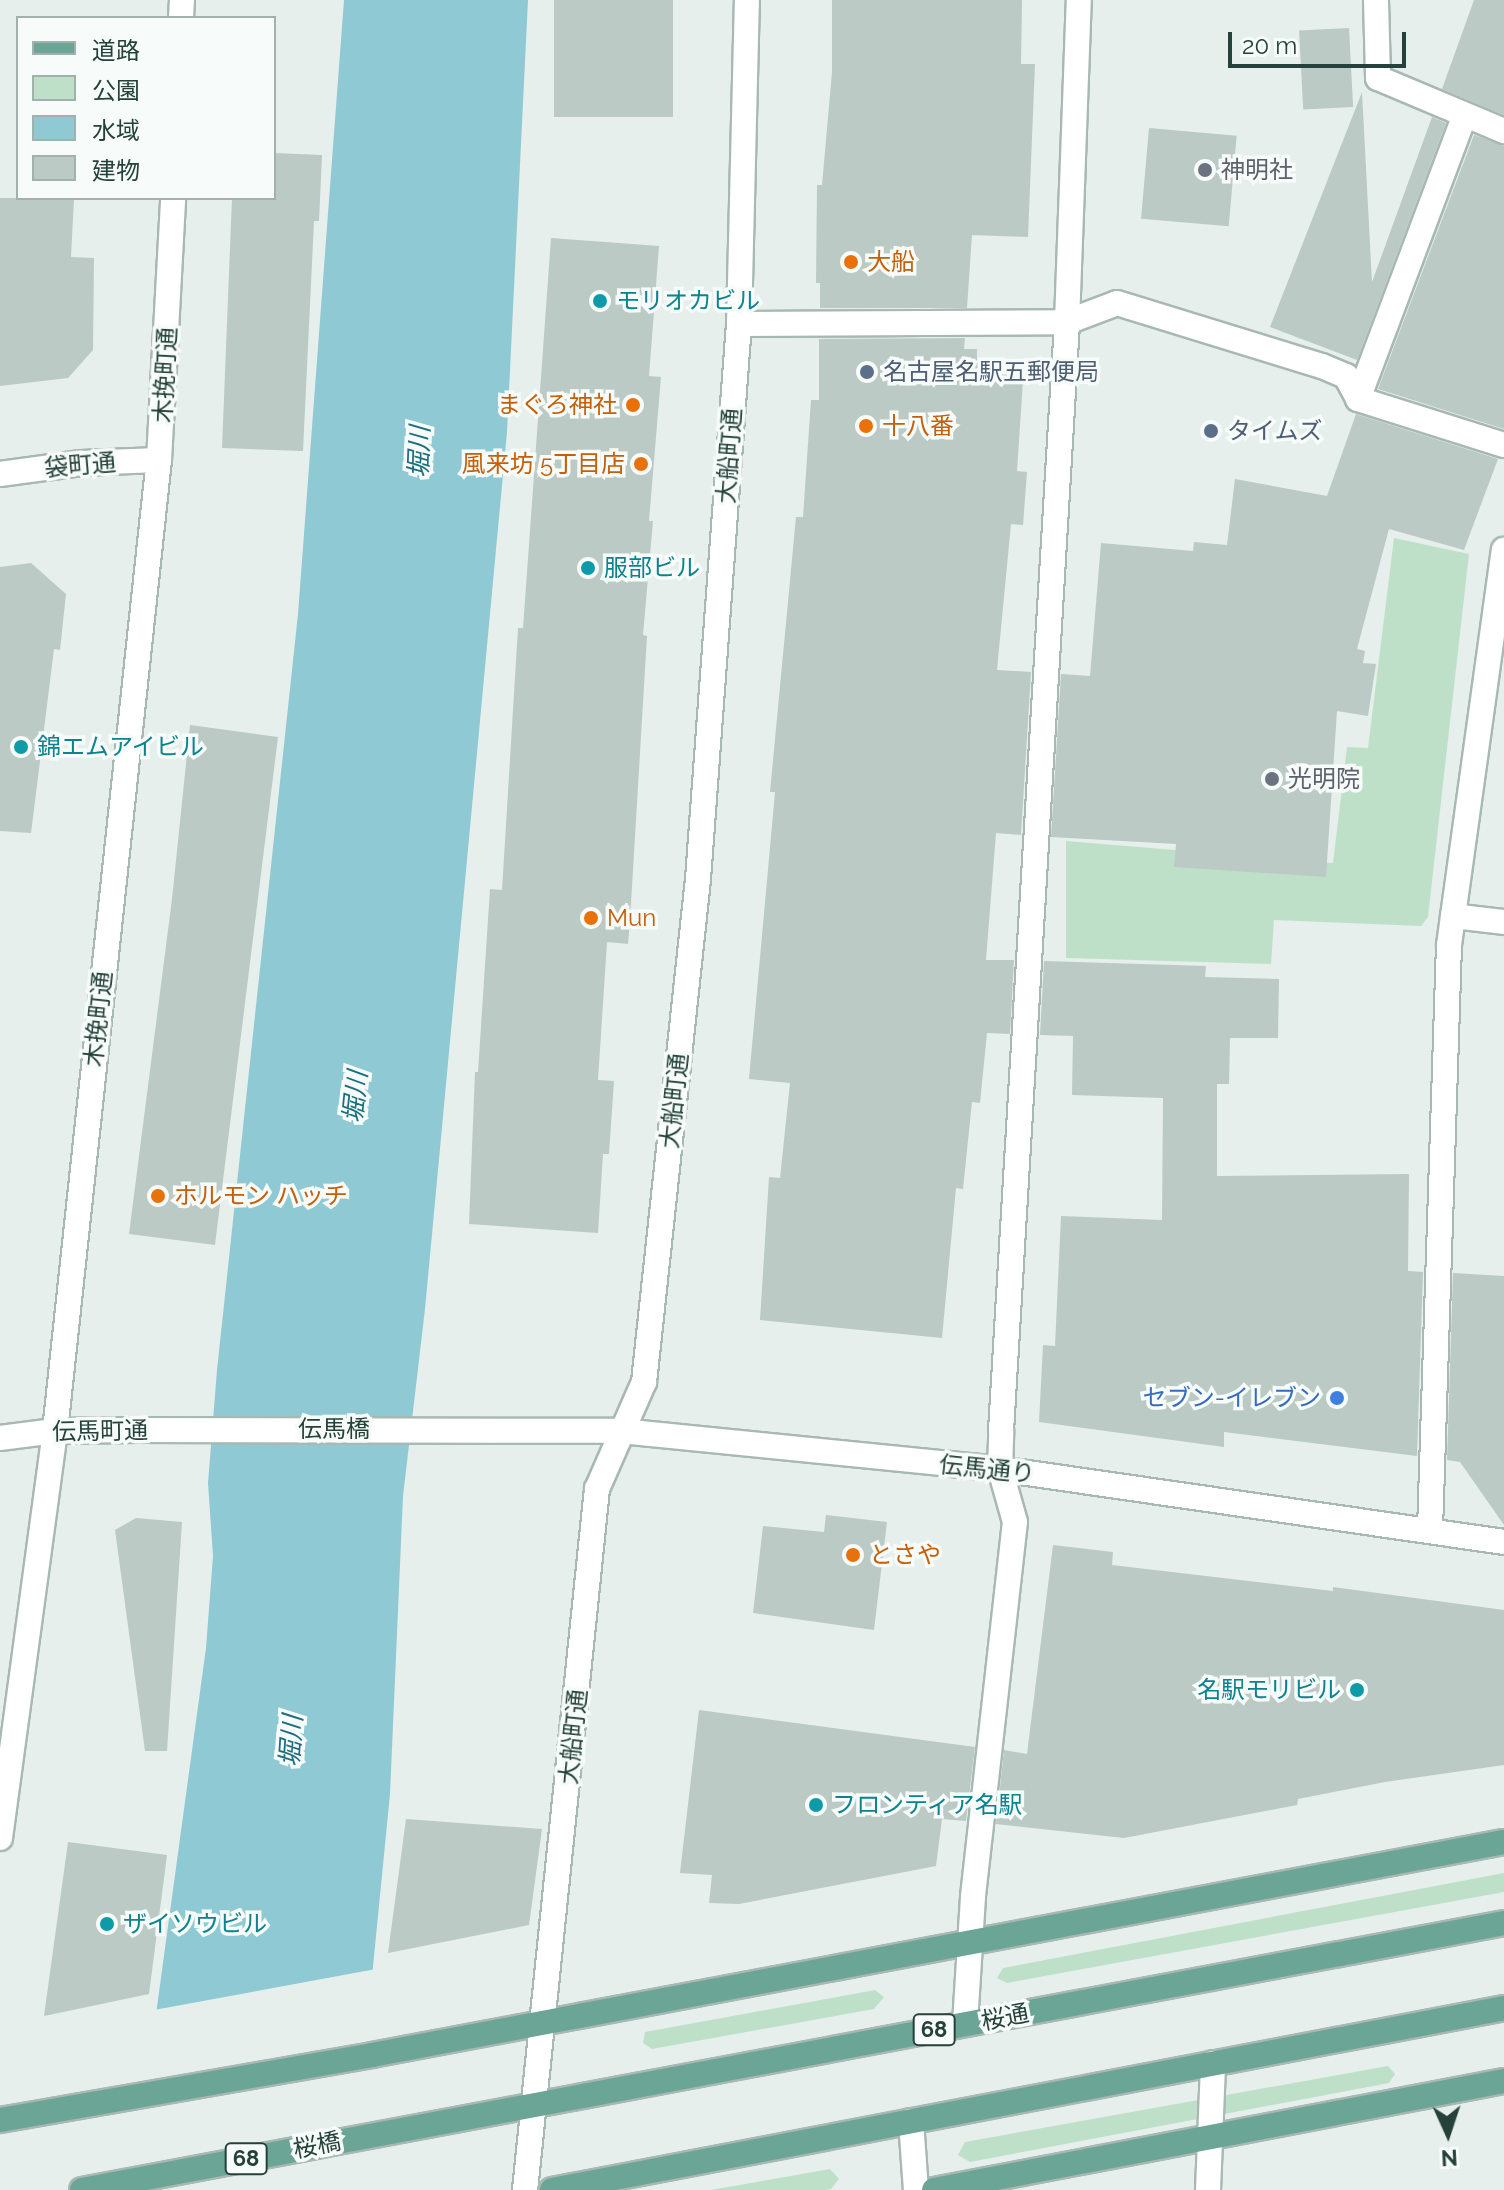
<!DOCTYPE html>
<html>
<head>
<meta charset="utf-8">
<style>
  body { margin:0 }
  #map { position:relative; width:1504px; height:2190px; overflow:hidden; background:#e6efeb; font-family:Raleway,"Noto Sans JP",sans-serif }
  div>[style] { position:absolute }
  .green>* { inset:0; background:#bfe0c8 }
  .water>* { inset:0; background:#8ec9d4 }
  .pier>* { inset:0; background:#e6efeb }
  .building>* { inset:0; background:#bbcac4; transform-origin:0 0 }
  .roads { filter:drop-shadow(2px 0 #a8b8b2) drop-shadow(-2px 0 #a8b8b2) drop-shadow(0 2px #a8b8b2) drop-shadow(0 -2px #a8b8b2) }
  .street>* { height:24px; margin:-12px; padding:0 12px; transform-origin:12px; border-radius:12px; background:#fff }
  .secondary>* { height:24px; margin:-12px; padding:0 12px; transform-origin:12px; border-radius:12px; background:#fff }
  .primary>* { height:24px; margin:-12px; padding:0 12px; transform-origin:12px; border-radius:12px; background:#6aa596 }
  .dots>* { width:22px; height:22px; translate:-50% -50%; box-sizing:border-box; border:4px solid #f7fbf9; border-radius:50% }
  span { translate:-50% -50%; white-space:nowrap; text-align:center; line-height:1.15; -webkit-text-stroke:7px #f7fbf9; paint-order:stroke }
  .shield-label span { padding:2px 6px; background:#f7fbf9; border:2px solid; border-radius:6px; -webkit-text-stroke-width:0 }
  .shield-label { font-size:22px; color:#24423a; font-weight:700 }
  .worship-label { font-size:24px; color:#5b616d }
  .left { translate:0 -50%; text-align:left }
  .food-label { font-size:24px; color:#c56008 }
  .right { translate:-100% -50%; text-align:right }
  .culture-label { font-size:24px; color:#0d838f }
  .service-label { font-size:24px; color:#4e5e75 }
  .street-label { font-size:24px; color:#24423a }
  .shop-label { font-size:24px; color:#366cbe }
  .water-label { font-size:26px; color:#1c6f80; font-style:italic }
  .legend { position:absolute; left:16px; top:16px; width:260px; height:184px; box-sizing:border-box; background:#f7fbf9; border:2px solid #a3b1ad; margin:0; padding:10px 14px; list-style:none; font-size:24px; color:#24423a }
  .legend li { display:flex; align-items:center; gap:16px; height:40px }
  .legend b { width:40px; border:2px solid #a3b1ad }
  .north { position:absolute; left:1408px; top:2094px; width:80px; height:80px; -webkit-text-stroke:6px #f7fbf9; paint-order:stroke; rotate:177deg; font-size:22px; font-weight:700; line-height:32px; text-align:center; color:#24423a }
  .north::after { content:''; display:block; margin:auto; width:28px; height:36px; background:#24423a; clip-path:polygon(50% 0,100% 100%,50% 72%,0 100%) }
  .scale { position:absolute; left:1228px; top:32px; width:178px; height:36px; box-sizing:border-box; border:4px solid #24423a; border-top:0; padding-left:10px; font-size:24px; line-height:28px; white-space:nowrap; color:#24423a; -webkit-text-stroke:6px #f7fbf9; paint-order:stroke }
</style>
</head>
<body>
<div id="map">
  <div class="green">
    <i style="clip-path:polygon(1394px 538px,1469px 554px,1428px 917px,1421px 926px,1274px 920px,1271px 964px,1066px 958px,1066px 841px,1333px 863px,1347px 747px,1368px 748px)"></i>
    <i style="clip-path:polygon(1504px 1873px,1504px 1892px,1007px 1983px,997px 1978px,1003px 1968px)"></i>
    <i style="clip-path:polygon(875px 1990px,884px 1997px,874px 2009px,652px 2049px,643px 2043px,645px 2032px)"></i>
    <i style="clip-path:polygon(1388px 2066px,1395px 2074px,1389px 2083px,970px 2162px,958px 2155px,965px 2142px)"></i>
    <i style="clip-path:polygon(830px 2169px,839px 2179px,831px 2189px,825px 2190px,711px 2190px)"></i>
  </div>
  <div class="water">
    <i style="clip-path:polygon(344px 0,528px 0,507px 432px,425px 1309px,403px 1496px,390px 1794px,351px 2190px,132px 2190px,206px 1648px,213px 1556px,208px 1483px,217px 1370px,298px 614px)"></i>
  </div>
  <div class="pier">
    <i style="clip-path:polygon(376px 1969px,355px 2190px,128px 2190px,154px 2010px)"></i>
  </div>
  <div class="building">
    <i style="left:554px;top:0;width:119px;height:117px"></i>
    <i style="clip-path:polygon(832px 0,1022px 0,1021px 64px,1035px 64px,1028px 237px,972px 235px,967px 308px,820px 308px,820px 283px,816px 283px,817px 185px,822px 185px,832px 72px)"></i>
    <i style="clip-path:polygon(1474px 0,1504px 0,1504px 115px,1442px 89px)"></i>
    <i style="left:1349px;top:28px;width:79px;height:50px;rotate:87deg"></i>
    <i style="clip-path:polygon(1362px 92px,1372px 282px,1432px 117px,1446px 123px,1357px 360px,1270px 327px)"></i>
    <i style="left:1149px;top:128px;width:88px;height:91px;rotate:5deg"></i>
    <i style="clip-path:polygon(1474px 135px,1504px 146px,1504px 429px,1378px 389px)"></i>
    <i style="clip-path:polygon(274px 153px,322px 155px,319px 221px,314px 221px,303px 451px,222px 448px,232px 198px,274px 198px)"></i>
    <i style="clip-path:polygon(0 198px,74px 198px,71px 257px,94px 258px,93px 350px,68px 378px,0 386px)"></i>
    <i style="clip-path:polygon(551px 238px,659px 246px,649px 376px,661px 377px,649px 521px,653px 521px,643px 635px,647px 636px,630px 920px,628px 944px,607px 942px,598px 1080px,614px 1081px,609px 1154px,603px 1154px,598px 1233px,469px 1224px,475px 1072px,478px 1072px,490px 889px,502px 890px,518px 628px,523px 628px)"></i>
    <i style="clip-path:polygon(965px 338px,964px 349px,977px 349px,977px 362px,1024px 365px,1017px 471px,1027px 472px,1023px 525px,1011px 524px,997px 670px,1031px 672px,1021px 835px,996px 833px,986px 960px,1014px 960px,1010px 1034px,987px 1033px,980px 1103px,972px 1102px,963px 1189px,956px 1188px,942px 1338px,760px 1320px,769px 1177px,780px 1178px,790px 1083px,749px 1079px,775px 792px,770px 792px,796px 517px,803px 517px,811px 400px,819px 400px,819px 339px)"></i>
    <i style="clip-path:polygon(1356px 414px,1498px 459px,1464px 550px,1389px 529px,1357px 649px,1365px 651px,1363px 663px,1376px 664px,1368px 716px,1337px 711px,1326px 877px,1174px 867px,1176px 844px,1051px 837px,1061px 674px,1090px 676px,1101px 543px,1193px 551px,1194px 542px,1227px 545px,1235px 479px,1327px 496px)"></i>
    <i style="clip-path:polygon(31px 563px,66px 594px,60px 650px,54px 649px,31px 833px,0 831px,0 567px)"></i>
    <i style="clip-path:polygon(190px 725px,278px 737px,215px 1245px,129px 1234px,172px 899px)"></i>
    <i style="clip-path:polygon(1044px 961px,1206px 966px,1205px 977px,1279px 979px,1278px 1038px,1230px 1038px,1229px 1084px,1217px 1084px,1217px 1176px,1409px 1174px,1408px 1271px,1423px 1272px,1417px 1456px,1224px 1432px,1224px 1447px,1039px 1422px,1043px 1345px,1055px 1346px,1061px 1216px,1162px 1220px,1163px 1098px,1072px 1095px,1073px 1036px,1040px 1035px)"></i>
    <i style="clip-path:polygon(1453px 1273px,1504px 1276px,1504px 1525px,1460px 1462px,1447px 1460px)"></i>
    <i style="clip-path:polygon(826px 1515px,887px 1522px,874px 1630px,753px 1613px,763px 1526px,824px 1532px)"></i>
    <i style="clip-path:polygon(136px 1518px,182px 1522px,167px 1751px,145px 1751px,115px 1530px)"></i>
    <i style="clip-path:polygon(1053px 1545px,1113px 1552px,1112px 1565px,1333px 1591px,1333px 1587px,1504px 1610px,1504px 1765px,1385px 1782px,1298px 1799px,1297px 1805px,1124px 1838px,996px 1824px,1004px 1750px,1027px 1754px)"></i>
    <i style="clip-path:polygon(699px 1710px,975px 1747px,966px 1821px,942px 1819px,936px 1866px,739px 1904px,709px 1903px,712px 1875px,680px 1873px)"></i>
    <i style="clip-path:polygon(406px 1819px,542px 1829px,529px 1925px,388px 1953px)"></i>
    <i style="clip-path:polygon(68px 1842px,167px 1855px,149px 1994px,44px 2016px)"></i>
  </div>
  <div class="roads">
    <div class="street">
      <i style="left:1376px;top:0;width:78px;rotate:88.5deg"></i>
      <i style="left:1378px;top:78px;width:137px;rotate:22.8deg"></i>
      <i style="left:739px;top:324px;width:328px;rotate:-0.3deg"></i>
      <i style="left:1067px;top:322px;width:53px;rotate:-20.8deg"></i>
      <i style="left:1117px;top:303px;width:214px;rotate:17.1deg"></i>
      <i style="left:1322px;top:366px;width:26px;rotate:23deg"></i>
      <i style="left:1346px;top:376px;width:26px;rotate:62deg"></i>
      <i style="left:1358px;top:399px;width:153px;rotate:17.5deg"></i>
      <i style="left:1358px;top:399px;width:303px;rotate:-69.4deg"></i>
      <i style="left:0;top:474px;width:82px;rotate:-7.7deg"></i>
      <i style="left:81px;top:463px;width:78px;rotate:-2.2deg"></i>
      <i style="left:1453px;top:916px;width:51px;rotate:6.7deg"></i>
      <i style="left:0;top:1438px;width:55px;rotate:-7.3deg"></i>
      <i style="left:55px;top:1431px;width:80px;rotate:-0.7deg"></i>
      <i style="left:135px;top:1430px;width:485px;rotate:0.1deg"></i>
      <i style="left:620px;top:1431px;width:382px;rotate:5.7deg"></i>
      <i style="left:1000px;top:1469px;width:509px;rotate:8.24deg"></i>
      <i style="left:1430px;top:1530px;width:585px;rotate:-88.14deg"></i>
      <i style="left:1449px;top:945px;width:399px;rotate:-82.1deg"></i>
      <i style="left:965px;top:2024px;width:128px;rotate:-86.4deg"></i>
      <i style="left:973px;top:1896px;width:376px;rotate:-83.6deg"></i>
      <i style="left:1015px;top:1522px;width:55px;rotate:-105.8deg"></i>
      <i style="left:1000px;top:1469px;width:38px;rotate:-88deg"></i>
      <i style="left:1001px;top:1431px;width:1111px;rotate:-86.59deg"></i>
      <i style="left:1067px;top:322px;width:322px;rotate:-87.9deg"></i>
      <i style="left:911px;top:2121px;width:69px;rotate:85.9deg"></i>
      <i style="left:525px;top:2190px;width:705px;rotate:-84.14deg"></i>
      <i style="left:597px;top:1489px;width:117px;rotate:-66.3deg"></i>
      <i style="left:644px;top:1382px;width:506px;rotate:-83.87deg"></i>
      <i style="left:698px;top:879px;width:557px;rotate:-85.78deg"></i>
      <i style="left:739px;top:324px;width:324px;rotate:-88.6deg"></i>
      <i style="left:1208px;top:2190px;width:127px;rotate:-87.7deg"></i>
    </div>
    <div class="secondary">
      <i style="left:181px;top:18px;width:18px;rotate:-87deg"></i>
      <i style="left:0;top:1838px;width:411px;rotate:-82.3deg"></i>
      <i style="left:55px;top:1431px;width:977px;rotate:-83.89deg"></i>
      <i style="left:159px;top:460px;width:262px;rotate:-86.9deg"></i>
    </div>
    <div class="primary">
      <i style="left:0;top:2120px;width:378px;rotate:-9.9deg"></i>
      <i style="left:372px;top:2055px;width:1152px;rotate:-10.66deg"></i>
      <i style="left:82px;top:2190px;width:1447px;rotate:-10.63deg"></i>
      <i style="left:552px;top:2190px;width:969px;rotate:-10.82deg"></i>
      <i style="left:934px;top:2190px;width:580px;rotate:-10.83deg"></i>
    </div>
  </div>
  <div class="dots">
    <i style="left:1205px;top:170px;background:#6b7280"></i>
    <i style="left:851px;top:262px;background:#e8710a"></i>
    <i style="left:600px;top:301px;background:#0f9aa8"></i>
    <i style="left:867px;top:372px;background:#5c6f8a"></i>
    <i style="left:633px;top:405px;background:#e8710a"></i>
    <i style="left:866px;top:426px;background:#e8710a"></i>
    <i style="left:1211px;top:431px;background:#5c6f8a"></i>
    <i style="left:641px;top:464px;background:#e8710a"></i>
    <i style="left:588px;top:568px;background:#0f9aa8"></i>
    <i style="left:21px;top:747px;background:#0f9aa8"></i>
    <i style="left:1272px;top:779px;background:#6b7280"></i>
    <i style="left:591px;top:918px;background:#e8710a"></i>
    <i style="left:158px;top:1196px;background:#e8710a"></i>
    <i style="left:1337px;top:1398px;background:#3f7fe0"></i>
    <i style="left:853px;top:1555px;background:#e8710a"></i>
    <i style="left:1357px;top:1690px;background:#0f9aa8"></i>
    <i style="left:816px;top:1805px;background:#0f9aa8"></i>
    <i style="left:107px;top:1924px;background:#0f9aa8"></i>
  </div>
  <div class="shield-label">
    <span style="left:934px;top:2030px">68</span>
    <span style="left:246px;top:2159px">68</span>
  </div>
  <div class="worship-label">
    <span class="left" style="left:1221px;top:170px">神明社</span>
    <span class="left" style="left:1288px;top:779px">光明院</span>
  </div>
  <div class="food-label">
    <span class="left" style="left:867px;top:262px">大船</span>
    <span class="right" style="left:617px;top:405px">まぐろ神社</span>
    <span class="left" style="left:882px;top:426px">十八番</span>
    <span class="right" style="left:625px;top:464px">風来坊 5丁目店</span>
    <span class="left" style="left:607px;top:918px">Mun</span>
    <span class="left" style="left:174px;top:1196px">ホルモン ハッチ</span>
    <span class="left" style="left:869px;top:1555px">とさや</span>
  </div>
  <div class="culture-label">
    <span class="left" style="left:616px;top:301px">モリオカビル</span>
    <span class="left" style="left:604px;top:568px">服部ビル</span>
    <span class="left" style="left:37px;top:747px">錦エムアイビル</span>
    <span class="right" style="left:1341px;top:1690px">名駅モリビル</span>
    <span class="left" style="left:832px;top:1805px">フロンティア名駅</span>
    <span class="left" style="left:123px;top:1924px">ザイソウビル</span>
  </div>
  <div class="service-label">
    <span class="left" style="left:883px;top:372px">名古屋名駅五郵便局</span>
    <span class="left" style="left:1227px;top:431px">タイムズ</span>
  </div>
  <div class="street-label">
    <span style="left:165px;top:375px;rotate:-87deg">木挽町通</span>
    <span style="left:729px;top:456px;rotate:-86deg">大船町通</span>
    <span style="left:80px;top:465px;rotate:-5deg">袋町通</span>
    <span style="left:98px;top:1019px;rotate:-84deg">木挽町通</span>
    <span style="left:674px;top:1101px;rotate:-84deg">大船町通</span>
    <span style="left:334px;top:1429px">伝馬橋</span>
    <span style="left:100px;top:1431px;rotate:-1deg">伝馬町通</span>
    <span style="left:987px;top:1469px;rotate:6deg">伝馬通り</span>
    <span style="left:573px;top:1737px;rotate:-84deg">大船町通</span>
    <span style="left:1005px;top:2017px;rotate:-11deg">桜通</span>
    <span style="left:317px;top:2145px;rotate:-11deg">桜橋</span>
  </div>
  <div class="shop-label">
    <span class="right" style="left:1321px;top:1398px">セブン-イレブン</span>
  </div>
  <div class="water-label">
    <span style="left:420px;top:452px;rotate:-88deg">堀川</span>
    <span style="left:356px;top:1097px;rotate:-84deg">堀川</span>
    <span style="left:292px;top:1741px;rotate:-86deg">堀川</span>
  </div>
  <ul class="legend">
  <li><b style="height:10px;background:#6aa596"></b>道路</li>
  <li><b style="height:22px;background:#bfe0c8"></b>公園</li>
  <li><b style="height:22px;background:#8ec9d4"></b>水域</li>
  <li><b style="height:22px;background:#bbcac4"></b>建物</li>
  </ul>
  <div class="north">N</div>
  <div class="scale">20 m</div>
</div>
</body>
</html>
